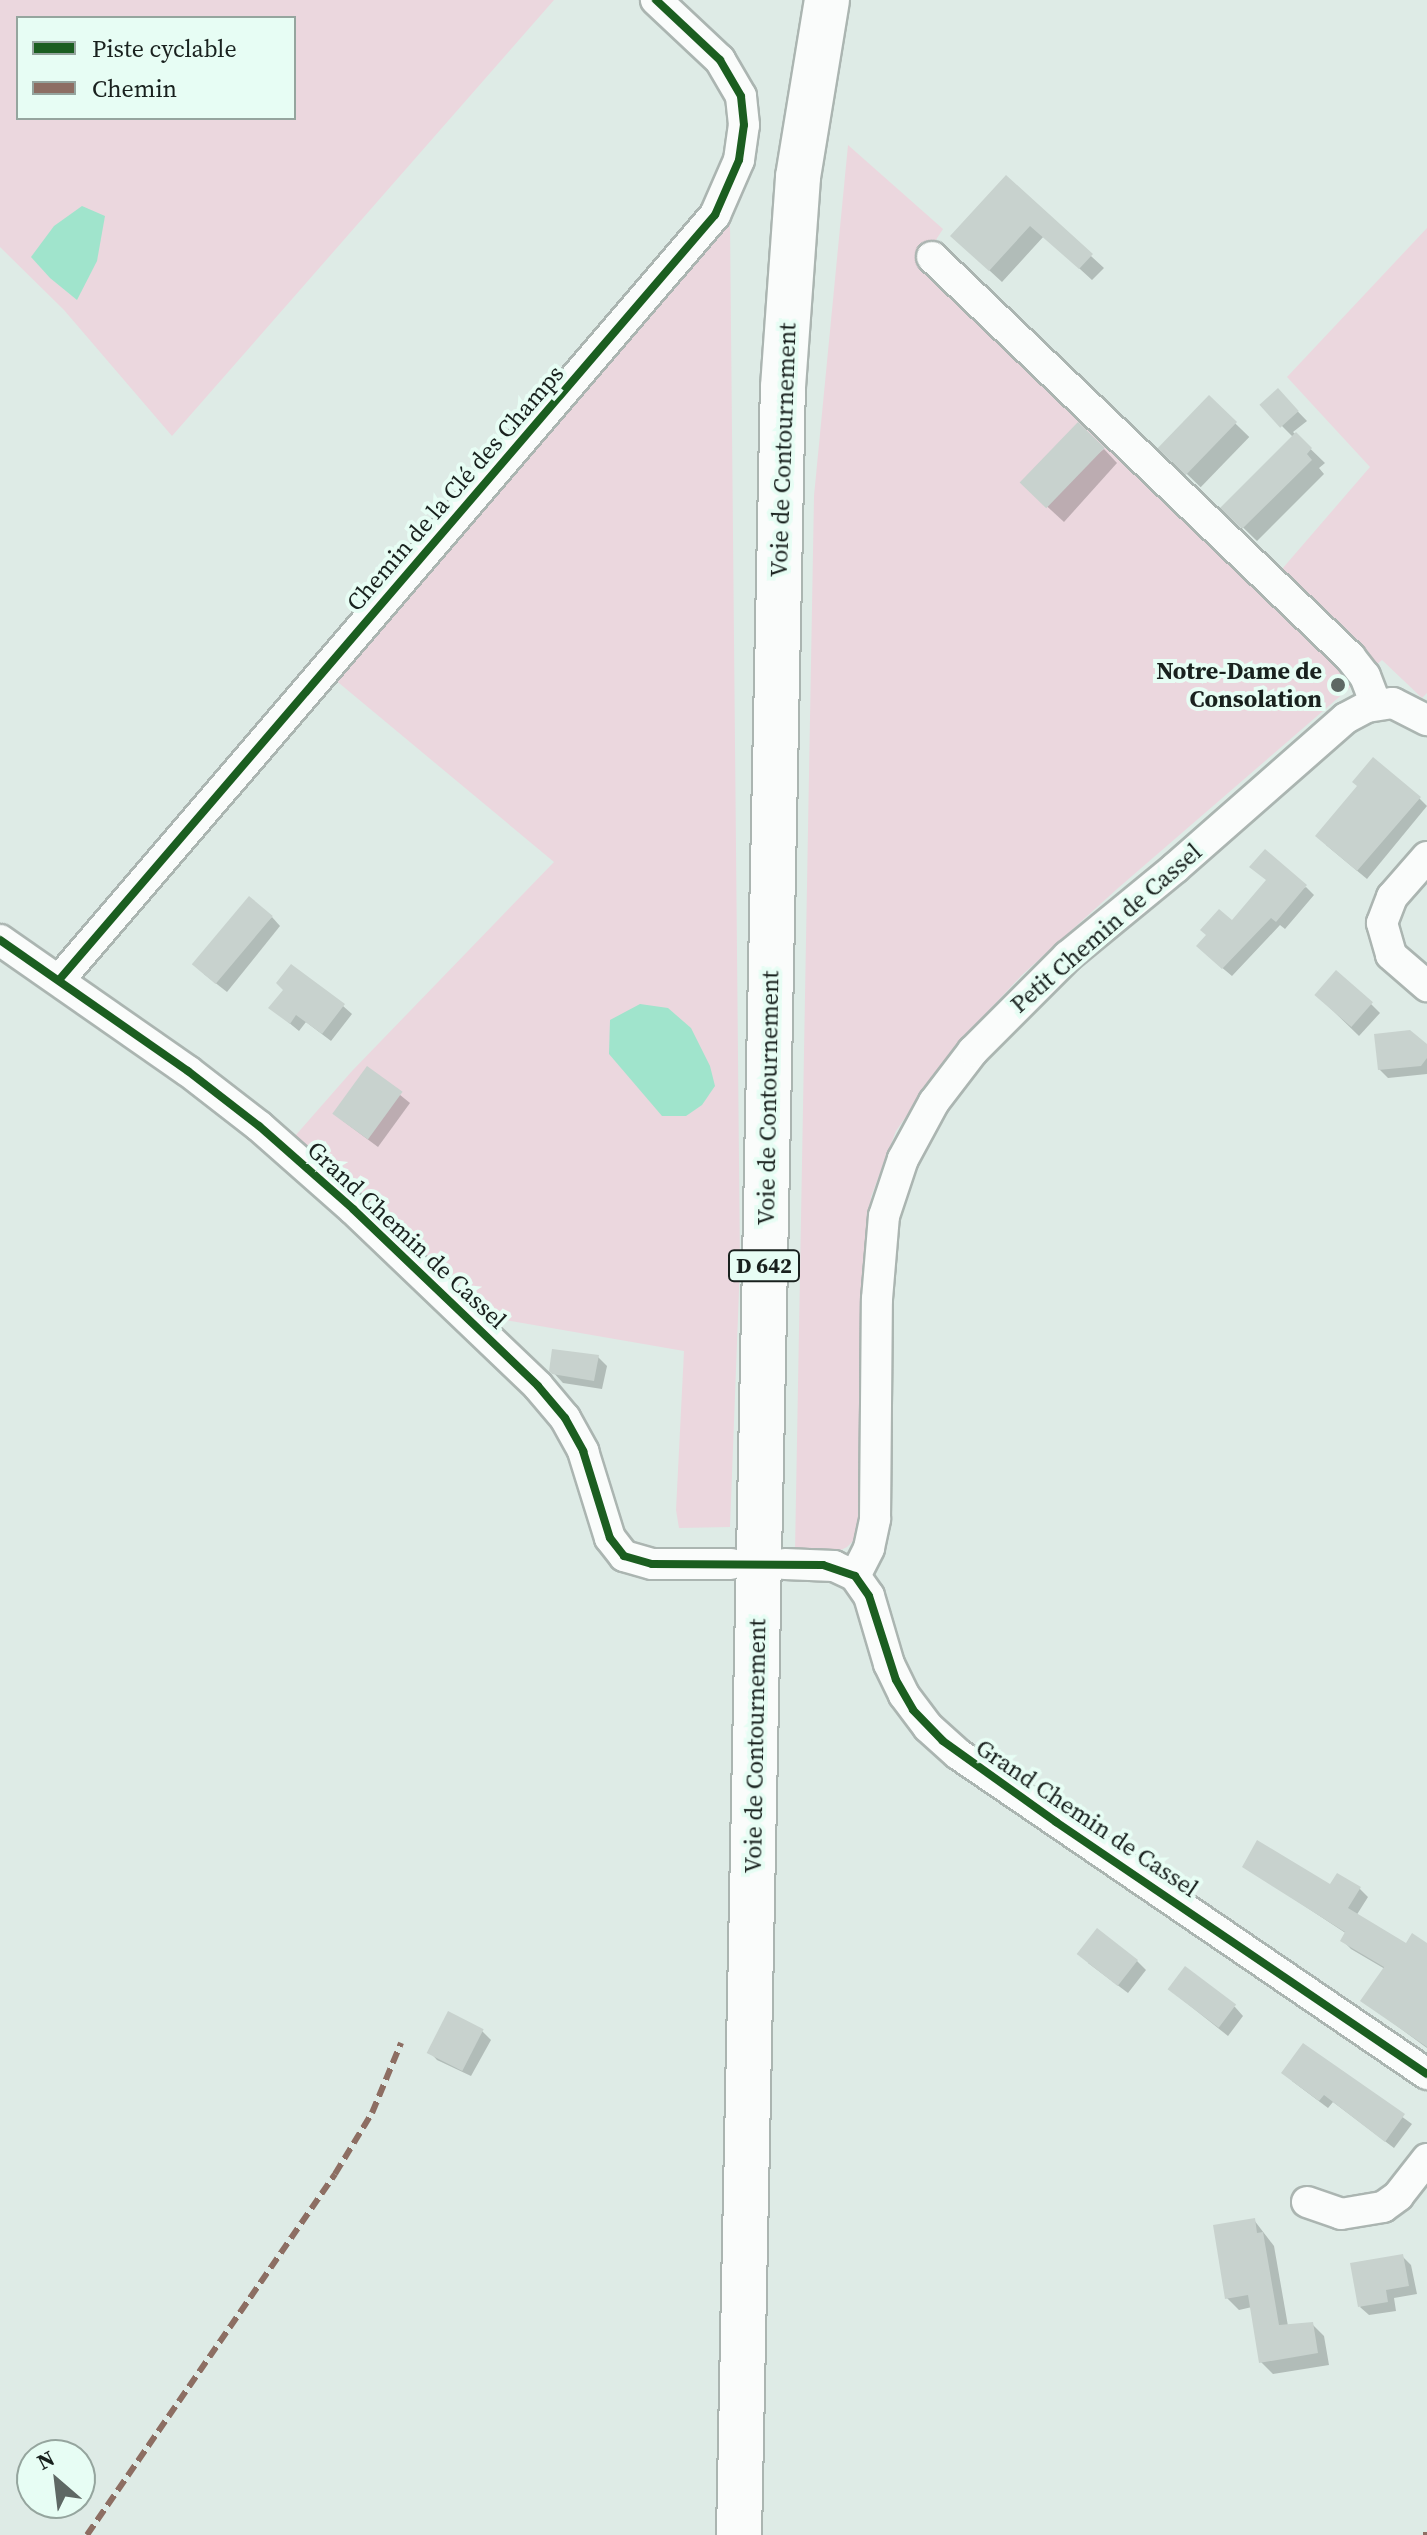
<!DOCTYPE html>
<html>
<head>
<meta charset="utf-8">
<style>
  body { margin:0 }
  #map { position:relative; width:1427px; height:2535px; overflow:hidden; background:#deebe6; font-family:"Source Serif 4",serif }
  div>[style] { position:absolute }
  .green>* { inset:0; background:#ebd7de }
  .water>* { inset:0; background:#a0e4cc }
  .shadow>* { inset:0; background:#0003; transform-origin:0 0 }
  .building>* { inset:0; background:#c8d2ce; transform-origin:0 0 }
  .roads { filter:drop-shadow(2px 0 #abb5b1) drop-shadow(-2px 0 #abb5b1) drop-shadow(0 2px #abb5b1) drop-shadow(0 -2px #abb5b1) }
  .minor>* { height:30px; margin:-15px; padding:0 15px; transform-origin:15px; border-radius:15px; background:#fafcfb }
  .trunk>* { height:44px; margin:-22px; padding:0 22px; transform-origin:22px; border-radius:22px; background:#fafcfb }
  .quiet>* { height:6px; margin-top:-3px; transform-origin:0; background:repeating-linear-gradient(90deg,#8d6e63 0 12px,transparent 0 18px) }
  .cycleway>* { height:8px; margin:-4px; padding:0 4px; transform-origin:4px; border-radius:4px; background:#1b5e20 }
  .dots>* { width:22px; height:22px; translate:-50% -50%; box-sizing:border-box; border:4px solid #e7fdf4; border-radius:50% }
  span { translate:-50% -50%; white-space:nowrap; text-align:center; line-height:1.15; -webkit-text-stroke:8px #e7fdf4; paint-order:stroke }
  .shield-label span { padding:2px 6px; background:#e7fdf4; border:2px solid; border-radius:6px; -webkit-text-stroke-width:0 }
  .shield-label { font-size:22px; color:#19211e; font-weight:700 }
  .street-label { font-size:24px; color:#19211e }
  .poi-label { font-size:24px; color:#19211e; font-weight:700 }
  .right { translate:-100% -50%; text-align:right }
  .legend { position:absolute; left:16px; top:16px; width:280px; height:104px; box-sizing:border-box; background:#e7fdf4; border:2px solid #95a59e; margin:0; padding:10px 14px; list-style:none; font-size:24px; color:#19211e }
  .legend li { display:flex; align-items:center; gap:16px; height:40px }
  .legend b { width:40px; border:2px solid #95a59e }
  .north { position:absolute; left:16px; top:2439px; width:80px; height:80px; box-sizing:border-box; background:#e7fdf4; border:2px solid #95a59e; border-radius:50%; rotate:332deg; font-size:22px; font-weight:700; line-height:32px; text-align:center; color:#19211e }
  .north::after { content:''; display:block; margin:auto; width:28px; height:36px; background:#5e6864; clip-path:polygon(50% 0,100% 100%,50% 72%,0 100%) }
</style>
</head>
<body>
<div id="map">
  <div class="green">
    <i style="clip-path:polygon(evenodd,0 0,554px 0,172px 436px,64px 310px,0 247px,0 0,18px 18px,294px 18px,294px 118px,18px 118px,18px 18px)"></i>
    <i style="clip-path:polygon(848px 145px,943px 229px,920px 264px,1276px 576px,1370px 467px,1287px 377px,1427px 228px,1427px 693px,1422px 698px,1382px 660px,1117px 889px,1022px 975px,951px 1051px,896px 1131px,871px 1197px,864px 1519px,857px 1537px,847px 1547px,835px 1553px,795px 1552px,814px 496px)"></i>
    <i style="clip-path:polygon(730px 223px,740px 1264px,730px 1527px,679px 1528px,676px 1510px,684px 1351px,505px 1320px,495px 1330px,295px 1136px,352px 1071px,554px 862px,333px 678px)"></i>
  </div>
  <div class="water">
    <i style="clip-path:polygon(82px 206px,105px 216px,97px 261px,77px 300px,50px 278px,31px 257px,54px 226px)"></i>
    <i style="clip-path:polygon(640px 1004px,668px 1008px,691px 1028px,710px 1066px,715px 1086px,702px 1105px,686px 1116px,662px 1116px,609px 1054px,610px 1020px)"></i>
  </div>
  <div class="shadow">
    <i style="clip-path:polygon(1006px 178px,1104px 268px,1092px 280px,1044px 236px,1002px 282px,965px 248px)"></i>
    <i style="clip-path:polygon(1278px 391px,1307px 421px,1293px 432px,1325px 463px,1319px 468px,1324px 474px,1257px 541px,1223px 508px,1293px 437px,1282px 426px)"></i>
    <i style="left:1209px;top:398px;width:56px;height:70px;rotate:44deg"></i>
    <i style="clip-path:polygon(1104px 449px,1117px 463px,1064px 522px,1039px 499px)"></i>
    <i style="clip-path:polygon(1359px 787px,1419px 798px,1427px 806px,1367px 879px,1326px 845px)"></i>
    <i style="clip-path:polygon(1306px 887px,1314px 895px,1285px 929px,1280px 925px,1232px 976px,1207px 955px,1232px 923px)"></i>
    <i style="clip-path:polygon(272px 917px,280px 926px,227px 992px,204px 974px)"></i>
    <i style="clip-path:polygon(1325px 1003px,1371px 1004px,1380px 1013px,1359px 1036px)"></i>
    <i style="clip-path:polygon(343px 1006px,352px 1014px,331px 1041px,306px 1022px,299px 1031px,271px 1008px)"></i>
    <i style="clip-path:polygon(1427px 1047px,1427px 1074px,1388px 1078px,1379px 1069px)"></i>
    <i style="clip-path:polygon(368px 1069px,410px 1103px,378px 1147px,343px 1121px)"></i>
    <i style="clip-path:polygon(598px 1357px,607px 1366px,602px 1389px,563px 1383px,551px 1370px)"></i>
    <i style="clip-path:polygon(1244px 1866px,1331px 1887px,1359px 1888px,1368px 1897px,1356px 1916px,1407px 1945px,1427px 1945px,1427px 2048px,1363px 2001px,1385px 1969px,1351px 1949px,1343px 1941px,1347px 1934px)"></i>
    <i style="clip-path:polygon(1137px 1961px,1146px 1970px,1128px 1993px,1088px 1963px)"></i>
    <i style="clip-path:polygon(1169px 1989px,1235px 2007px,1243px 2016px,1228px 2036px)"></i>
    <i style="clip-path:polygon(482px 2031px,491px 2040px,471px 2076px,437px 2060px,429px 2051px)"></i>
    <i style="clip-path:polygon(1303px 2045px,1412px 2124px,1394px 2148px,1333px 2102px,1328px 2108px,1292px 2081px)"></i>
    <i style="clip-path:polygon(1254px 2220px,1274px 2246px,1288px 2326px,1312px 2324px,1324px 2336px,1329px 2365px,1273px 2374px,1261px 2362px,1252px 2307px,1239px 2310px,1227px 2298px)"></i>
    <i style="clip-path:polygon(1402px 2256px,1411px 2265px,1417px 2294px,1394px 2298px,1396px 2311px,1369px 2315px,1360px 2307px)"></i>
  </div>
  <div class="building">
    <i style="clip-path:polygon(1006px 175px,1093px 254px,1079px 269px,1030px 226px,989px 271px,950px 236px)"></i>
    <i style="left:1278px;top:388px;width:31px;height:25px;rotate:48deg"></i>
    <i style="left:1209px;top:395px;width:39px;height:74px;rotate:44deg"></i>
    <i style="left:1078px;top:422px;width:37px;height:84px;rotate:44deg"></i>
    <i style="clip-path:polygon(1296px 432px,1312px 448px,1307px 454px,1312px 460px,1242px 529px,1220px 508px)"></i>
    <i style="clip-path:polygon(1373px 757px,1421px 797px,1357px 871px,1315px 836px,1357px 786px,1352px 782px)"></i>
    <i style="clip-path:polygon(1265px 849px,1307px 885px,1276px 922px,1271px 918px,1222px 969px,1196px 946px,1206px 935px,1200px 930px,1219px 909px,1232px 920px,1266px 880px,1249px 867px)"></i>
    <i style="left:249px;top:896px;width:31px;height:89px;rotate:40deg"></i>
    <i style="clip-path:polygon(291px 964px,345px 1004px,322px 1034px,296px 1015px,290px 1024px,268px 1008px,283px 990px,276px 983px)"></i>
    <i style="left:1336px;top:970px;width:49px;height:33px;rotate:41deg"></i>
    <i style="clip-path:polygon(1410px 1030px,1427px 1044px,1427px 1058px,1421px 1066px,1378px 1070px,1374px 1034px)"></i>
    <i style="left:367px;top:1066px;width:44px;height:59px;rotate:36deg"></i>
    <i style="clip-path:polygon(552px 1349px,599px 1355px,594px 1381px,552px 1374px,549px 1371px)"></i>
    <i style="clip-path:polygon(1257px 1840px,1330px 1884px,1337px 1873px,1361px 1887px,1348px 1908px,1406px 1943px,1412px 1933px,1427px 1943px,1427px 2047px,1360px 2001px,1384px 1967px,1340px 1941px,1345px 1932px,1242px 1867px)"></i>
    <i style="left:1097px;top:1928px;width:52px;height:33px;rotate:38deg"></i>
    <i style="left:1185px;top:1966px;width:64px;height:29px;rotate:37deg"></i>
    <i style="left:448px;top:2011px;width:40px;height:47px;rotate:27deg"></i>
    <i style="clip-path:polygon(1303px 2043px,1405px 2114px,1385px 2142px,1324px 2095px,1319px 2101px,1281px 2073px)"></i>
    <i style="clip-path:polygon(1255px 2218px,1257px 2233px,1263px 2232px,1279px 2325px,1313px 2322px,1318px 2353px,1259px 2363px,1248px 2295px,1225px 2299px,1213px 2225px)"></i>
    <i style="clip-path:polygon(1403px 2254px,1409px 2286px,1386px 2290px,1388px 2302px,1358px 2307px,1350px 2263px)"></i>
  </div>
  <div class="roads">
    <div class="minor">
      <i style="left:932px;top:257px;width:579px;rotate:43.74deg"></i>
      <i style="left:1350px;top:657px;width:24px;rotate:52deg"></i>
      <i style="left:1365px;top:676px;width:31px;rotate:69deg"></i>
      <i style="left:1427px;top:857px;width:53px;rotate:131.2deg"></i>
      <i style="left:1392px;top:897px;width:28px;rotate:111deg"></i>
      <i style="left:1382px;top:923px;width:33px;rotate:74deg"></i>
      <i style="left:1391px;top:955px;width:48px;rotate:40.7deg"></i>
      <i style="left:0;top:940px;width:229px;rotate:34.9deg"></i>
      <i style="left:188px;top:1071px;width:90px;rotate:37.8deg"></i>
      <i style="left:259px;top:1126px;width:125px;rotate:41.4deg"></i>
      <i style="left:353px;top:1209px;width:256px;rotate:43.7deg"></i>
      <i style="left:538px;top:1386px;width:42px;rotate:49.8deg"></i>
      <i style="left:565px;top:1418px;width:38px;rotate:61deg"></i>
      <i style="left:583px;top:1451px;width:91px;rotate:72.8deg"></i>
      <i style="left:610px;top:1538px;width:23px;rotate:52deg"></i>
      <i style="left:624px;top:1556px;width:29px;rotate:16deg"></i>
      <i style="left:652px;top:1564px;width:79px"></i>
      <i style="left:59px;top:980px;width:1008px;rotate:-49.39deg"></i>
      <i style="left:715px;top:215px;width:60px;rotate:-66.4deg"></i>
      <i style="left:739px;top:160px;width:35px;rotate:-82deg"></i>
      <i style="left:744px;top:125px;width:29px;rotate:-96deg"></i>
      <i style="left:741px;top:96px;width:42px;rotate:-120.3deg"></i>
      <i style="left:720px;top:60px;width:88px;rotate:-136.8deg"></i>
      <i style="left:785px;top:1564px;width:49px;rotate:2.3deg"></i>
      <i style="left:834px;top:1566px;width:23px;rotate:25deg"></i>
      <i style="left:855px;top:1576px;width:24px;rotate:55deg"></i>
      <i style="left:869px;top:1596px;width:71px;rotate:73.6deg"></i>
      <i style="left:889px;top:1664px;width:34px;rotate:64deg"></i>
      <i style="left:904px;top:1695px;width:40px;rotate:53deg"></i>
      <i style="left:928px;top:1727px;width:40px;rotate:42deg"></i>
      <i style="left:958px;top:1754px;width:568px;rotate:34.31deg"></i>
      <i style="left:855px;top:1576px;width:31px;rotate:-63deg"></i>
      <i style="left:869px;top:1548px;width:30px;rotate:-78deg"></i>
      <i style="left:875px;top:1519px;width:220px;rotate:-89.5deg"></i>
      <i style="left:877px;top:1299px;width:83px;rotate:-85.2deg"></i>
      <i style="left:884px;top:1216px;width:60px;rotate:-71.6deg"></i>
      <i style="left:903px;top:1159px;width:65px;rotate:-61.5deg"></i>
      <i style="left:934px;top:1102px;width:64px;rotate:-52.6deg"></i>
      <i style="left:973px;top:1051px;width:134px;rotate:-45deg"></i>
      <i style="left:1068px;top:956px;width:139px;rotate:-39.4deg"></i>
      <i style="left:1175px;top:868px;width:227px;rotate:-41.3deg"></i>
      <i style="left:1346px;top:718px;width:24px;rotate:-28deg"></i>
      <i style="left:1367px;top:707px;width:26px;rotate:-9deg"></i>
      <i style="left:1393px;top:703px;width:38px;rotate:27deg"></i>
      <i style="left:1307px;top:2202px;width:36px;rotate:19deg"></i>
      <i style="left:1341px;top:2214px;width:43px;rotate:-9.5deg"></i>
      <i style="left:1383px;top:2207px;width:19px;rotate:-36deg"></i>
      <i style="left:1398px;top:2196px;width:47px;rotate:-51.9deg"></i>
    </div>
    <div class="trunk">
      <i style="left:739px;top:2535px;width:2148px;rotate:-88.83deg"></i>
      <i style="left:783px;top:387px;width:211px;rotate:-85.9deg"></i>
      <i style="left:798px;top:177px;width:179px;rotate:-80.7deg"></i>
    </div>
  </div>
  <div class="quiet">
    <i style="left:87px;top:2535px;width:438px;rotate:-55.5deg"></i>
    <i style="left:335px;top:2174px;width:71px;rotate:-58.8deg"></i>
    <i style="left:372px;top:2113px;width:76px;rotate:-67.5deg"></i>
    <i style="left:1423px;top:2535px;width:4px"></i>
  </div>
  <div class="cycleway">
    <i style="left:0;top:940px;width:229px;rotate:34.9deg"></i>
    <i style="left:188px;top:1071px;width:90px;rotate:37.8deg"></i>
    <i style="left:259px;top:1126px;width:125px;rotate:41.4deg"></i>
    <i style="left:353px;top:1209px;width:256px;rotate:43.7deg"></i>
    <i style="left:538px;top:1386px;width:42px;rotate:49.8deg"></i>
    <i style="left:565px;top:1418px;width:38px;rotate:61deg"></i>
    <i style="left:583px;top:1451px;width:91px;rotate:72.8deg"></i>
    <i style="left:610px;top:1538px;width:23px;rotate:52deg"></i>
    <i style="left:624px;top:1556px;width:29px;rotate:16deg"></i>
    <i style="left:652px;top:1564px;width:171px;rotate:0.3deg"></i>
    <i style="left:823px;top:1565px;width:34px;rotate:19deg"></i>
    <i style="left:855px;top:1576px;width:24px;rotate:55deg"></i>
    <i style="left:869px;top:1596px;width:88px;rotate:72.2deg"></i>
    <i style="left:896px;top:1680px;width:34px;rotate:60deg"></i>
    <i style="left:913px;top:1710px;width:43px;rotate:45.9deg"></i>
    <i style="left:943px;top:1741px;width:139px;rotate:35.6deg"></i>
    <i style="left:1056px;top:1822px;width:448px;rotate:34.2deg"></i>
    <i style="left:59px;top:980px;width:1008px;rotate:-49.39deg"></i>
    <i style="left:715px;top:215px;width:60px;rotate:-66.4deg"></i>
    <i style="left:739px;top:160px;width:35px;rotate:-82deg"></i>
    <i style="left:744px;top:125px;width:29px;rotate:-96deg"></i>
    <i style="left:741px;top:96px;width:42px;rotate:-120.3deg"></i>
    <i style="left:720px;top:60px;width:88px;rotate:-136.8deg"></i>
  </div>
  <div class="dots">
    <i style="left:1338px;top:685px;background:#5e6864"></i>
  </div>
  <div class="shield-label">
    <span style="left:764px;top:1266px">D 642</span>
  </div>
  <div class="street-label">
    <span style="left:783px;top:450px;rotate:-88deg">Voie de Contournement</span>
    <span style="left:455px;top:488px;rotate:-49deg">Chemin de la Clé des Champs</span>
    <span style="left:1106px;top:928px;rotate:-41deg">Petit Chemin de Cassel</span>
    <span style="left:768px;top:1098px;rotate:-89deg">Voie de Contournement</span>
    <span style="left:407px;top:1235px;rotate:43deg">Grand Chemin de Cassel</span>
    <span style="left:755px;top:1746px;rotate:-89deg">Voie de Contournement</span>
    <span style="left:1087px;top:1818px;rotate:34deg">Grand Chemin de Cassel</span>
  </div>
  <div class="poi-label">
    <span class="right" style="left:1322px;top:685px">Notre-Dame de<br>Consolation</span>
  </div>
  <ul class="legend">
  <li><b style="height:10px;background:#1b5e20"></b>Piste cyclable</li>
  <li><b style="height:10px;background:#8d6e63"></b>Chemin</li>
  </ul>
  <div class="north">N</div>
</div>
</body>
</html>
